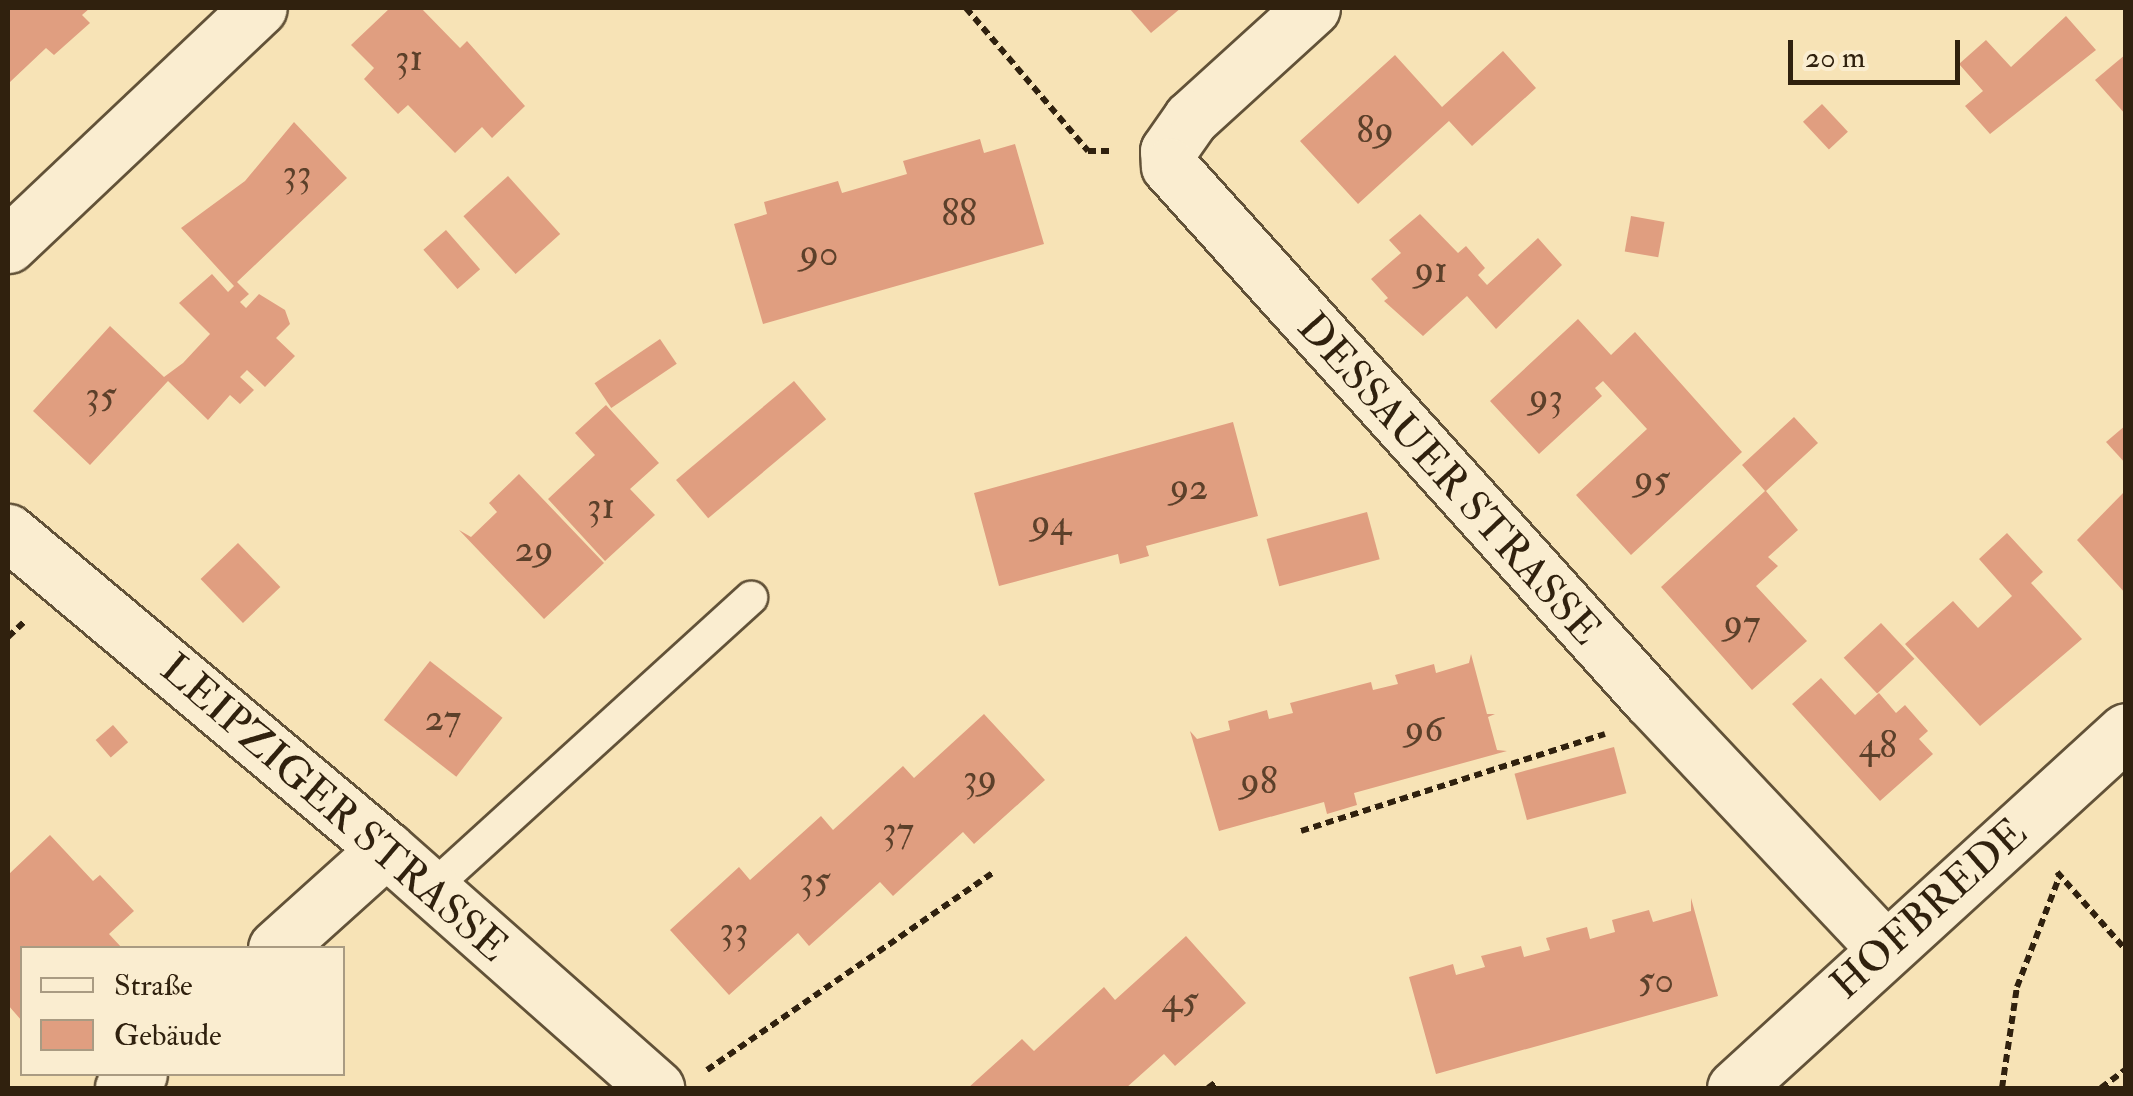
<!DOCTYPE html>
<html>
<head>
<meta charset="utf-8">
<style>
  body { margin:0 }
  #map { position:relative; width:2133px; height:1096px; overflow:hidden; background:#f7e3b6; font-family:"IM FELL Double Pica",serif }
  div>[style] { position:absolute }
  .building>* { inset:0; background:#e09e80; transform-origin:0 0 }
  .path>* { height:6px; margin-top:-3px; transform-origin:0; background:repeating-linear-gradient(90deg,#30210e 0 8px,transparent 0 13px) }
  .roads { filter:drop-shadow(2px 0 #625238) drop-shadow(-2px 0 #625238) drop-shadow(0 2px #625238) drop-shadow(0 -2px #625238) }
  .service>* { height:32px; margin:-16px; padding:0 16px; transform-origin:16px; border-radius:16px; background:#faedd0 }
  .minor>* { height:55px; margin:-27.5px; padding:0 27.5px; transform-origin:27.5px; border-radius:27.5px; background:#faedd0 }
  span { translate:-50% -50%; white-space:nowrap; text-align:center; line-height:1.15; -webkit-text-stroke:8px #faedd0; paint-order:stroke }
  .number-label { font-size:38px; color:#5c402a }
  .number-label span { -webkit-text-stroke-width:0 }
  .street-label { font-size:42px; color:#30210e }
  .frame { position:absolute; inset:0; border:10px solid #30210e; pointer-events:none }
  .legend { position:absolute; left:20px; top:946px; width:325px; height:130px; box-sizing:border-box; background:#faedd0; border:2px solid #a99b82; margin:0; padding:12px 18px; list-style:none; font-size:30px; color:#30210e }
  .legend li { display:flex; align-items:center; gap:20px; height:50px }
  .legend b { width:50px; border:2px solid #a99b82 }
  .scale { position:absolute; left:1788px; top:40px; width:172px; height:45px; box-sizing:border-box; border:5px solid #30210e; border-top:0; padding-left:12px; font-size:30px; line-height:35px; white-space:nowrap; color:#30210e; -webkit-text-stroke:8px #faedd0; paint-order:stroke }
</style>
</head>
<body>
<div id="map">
  <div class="building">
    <i style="clip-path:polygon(8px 8px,90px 8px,82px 15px,90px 23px,54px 55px,46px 48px,10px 82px)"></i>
    <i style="clip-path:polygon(390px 8px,421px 8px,460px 48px,467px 41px,525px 106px,492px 138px,482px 127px,455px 153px,408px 105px,398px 114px,364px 79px,374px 68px,351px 45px)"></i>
    <i style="clip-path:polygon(1129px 8px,1181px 8px,1151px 33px)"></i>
    <i style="clip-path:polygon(2066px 16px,2096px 50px,1990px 134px,1965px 106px,1983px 91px,1959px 64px,1986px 40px,2011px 67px)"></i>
    <i style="clip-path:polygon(1503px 51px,1536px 88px,1472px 146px,1449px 121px,1358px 204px,1300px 141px,1395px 55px,1442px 107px)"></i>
    <i style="clip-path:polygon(2126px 54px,2126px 115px,2095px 80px)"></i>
    <i style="left:1822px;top:104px;width:38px;height:26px;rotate:47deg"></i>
    <i style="clip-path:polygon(294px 122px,347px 178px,237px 282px,249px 294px,240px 302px,246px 308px,259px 294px,285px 310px,290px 324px,276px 338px,295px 356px,265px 387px,247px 370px,240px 377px,254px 390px,240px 404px,230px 395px,208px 420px,168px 381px,90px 465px,33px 411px,110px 326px,164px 377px,183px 363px,210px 334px,179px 303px,212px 274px,228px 292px,234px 286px,181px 228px,245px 181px)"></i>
    <i style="clip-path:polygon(980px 139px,984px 153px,1015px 144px,1044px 244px,763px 324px,734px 224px,767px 214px,764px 202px,838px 181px,842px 193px,907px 174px,903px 161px)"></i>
    <i style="left:508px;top:176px;width:78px;height:60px;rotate:48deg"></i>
    <i style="clip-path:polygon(1420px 214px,1458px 253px,1466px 246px,1485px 268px,1478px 275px,1487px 285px,1538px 238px,1562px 265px,1496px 329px,1467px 296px,1423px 336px,1384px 301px,1388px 298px,1371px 279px,1401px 253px,1389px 240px)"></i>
    <i style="left:1631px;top:216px;width:34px;height:36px;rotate:10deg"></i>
    <i style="left:446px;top:230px;width:52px;height:30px;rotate:49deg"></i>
    <i style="clip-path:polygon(1578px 319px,1611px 355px,1635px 332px,1742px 452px,1631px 555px,1576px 495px,1647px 429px,1603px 381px,1595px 388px,1602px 396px,1539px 454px,1490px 401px)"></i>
    <i style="left:660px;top:339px;width:30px;height:79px;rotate:56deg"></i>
    <i style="left:794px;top:381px;width:50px;height:154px;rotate:50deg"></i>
    <i style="clip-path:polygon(606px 405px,659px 463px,630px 489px,655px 515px,605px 561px,548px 499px,595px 455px,575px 433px)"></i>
    <i style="clip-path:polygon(1794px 417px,1818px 443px,1766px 491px,1798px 530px,1768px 557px,1778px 566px,1756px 586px,1807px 641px,1752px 690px,1661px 587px,1765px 491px,1742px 465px)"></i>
    <i style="clip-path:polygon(1233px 422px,1258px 516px,1146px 546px,1149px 556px,1120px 564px,1118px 554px,999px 586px,974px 493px)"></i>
    <i style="clip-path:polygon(2126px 425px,2126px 464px,2106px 442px)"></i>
    <i style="clip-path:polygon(519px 474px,604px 563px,544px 619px,459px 530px,471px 537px,497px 512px,489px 503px)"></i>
    <i style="clip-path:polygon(2126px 490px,2126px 594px,2077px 540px)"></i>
    <i style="left:1367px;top:512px;width:49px;height:104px;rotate:75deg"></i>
    <i style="clip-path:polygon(2007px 533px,2043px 572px,2031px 583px,2082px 639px,1980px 726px,1905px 644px,1953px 601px,1978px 628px,2012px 596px,1979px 559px)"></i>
    <i style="left:238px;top:543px;width:61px;height:52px;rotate:46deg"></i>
    <i style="left:1881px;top:623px;width:49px;height:51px;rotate:47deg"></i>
    <i style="clip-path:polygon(1471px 654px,1487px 714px,1495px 714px,1488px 717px,1497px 750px,1507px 751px,1354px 793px,1357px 805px,1327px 814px,1324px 802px,1219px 831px,1190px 731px,1197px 739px,1230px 730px,1228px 721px,1267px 710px,1269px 719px,1293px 713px,1290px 703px,1371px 682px,1373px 690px,1398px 684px,1395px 675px,1434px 664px,1436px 673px,1469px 663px)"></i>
    <i style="left:430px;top:661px;width:92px;height:75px;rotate:38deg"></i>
    <i style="clip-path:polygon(1821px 678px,1855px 715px,1879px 693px,1896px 713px,1905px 705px,1928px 731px,1919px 739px,1933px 754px,1880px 801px,1792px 704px)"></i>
    <i style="clip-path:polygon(984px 714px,1045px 780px,974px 844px,963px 832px,893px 896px,880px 882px,809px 946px,798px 933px,729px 995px,670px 930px,739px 867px,750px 880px,821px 816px,833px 830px,903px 766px,914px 778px)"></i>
    <i style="left:113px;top:725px;width:23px;height:23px;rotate:49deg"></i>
    <i style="left:1614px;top:747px;width:48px;height:103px;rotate:75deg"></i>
    <i style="clip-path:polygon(50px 835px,93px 881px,100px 875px,134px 911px,109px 934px,122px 948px,22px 948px,22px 1021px,8px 1005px,8px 875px)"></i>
    <i style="clip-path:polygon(1691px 898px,1718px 996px,1436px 1074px,1409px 977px,1453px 964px,1456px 975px,1485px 967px,1481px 956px,1521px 946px,1524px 957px,1550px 950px,1546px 938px,1587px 927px,1590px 939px,1615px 932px,1612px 920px,1649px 910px,1653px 922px,1691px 911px)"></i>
    <i style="clip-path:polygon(1186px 936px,1246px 1003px,1175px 1066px,1164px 1054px,1126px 1088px,968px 1088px,1022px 1039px,1034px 1051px,1104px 987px,1115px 1000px)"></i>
  </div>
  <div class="path">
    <i style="left:966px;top:8px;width:188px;rotate:49.5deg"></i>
    <i style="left:1088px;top:151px;width:23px"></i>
    <i style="left:8px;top:637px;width:23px;rotate:-43deg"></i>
    <i style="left:1301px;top:831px;width:319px;rotate:-17.7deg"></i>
    <i style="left:2057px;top:872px;width:104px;rotate:48.5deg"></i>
    <i style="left:707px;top:1070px;width:349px;rotate:-34.6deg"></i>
    <i style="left:1208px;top:1088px;width:9px;rotate:-36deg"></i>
    <i style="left:2002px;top:1088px;width:102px;rotate:-81.6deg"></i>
    <i style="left:2017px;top:987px;width:120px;rotate:-69deg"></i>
    <i style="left:2101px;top:1088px;width:31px;rotate:-37deg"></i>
  </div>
  <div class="roads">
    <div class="service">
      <i style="left:431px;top:889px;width:433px;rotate:-42.3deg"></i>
    </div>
    <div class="minor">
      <i style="left:1312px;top:8px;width:164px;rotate:137.7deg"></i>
      <i style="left:1191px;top:118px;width:40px;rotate:124.9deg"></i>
      <i style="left:1168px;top:151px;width:15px;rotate:86deg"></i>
      <i style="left:1169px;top:166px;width:718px;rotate:47.94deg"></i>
      <i style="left:1650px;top:699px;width:342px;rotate:46.7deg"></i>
      <i style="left:8px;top:245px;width:345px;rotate:-43.4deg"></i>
      <i style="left:8px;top:532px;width:493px;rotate:40deg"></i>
      <i style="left:386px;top:849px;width:361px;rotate:41.5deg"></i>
      <i style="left:276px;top:948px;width:148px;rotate:-42deg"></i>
      <i style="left:123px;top:1088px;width:21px;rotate:-41deg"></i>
      <i style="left:1735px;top:1088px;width:529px;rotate:-42.4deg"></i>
    </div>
  </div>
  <div class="number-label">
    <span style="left:409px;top:59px">31</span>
    <span style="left:1375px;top:131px">89</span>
    <span style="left:297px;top:174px">33</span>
    <span style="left:959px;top:214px">88</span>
    <span style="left:819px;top:254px">90</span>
    <span style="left:1431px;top:271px">91</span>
    <span style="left:101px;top:396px">35</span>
    <span style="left:1546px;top:398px">93</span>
    <span style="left:1652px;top:480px">95</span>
    <span style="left:1189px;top:488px">92</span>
    <span style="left:601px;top:507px">31</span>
    <span style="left:1051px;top:524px">94</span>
    <span style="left:534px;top:550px">29</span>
    <span style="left:1742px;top:624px">97</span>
    <span style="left:443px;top:719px">27</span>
    <span style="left:1424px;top:730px">96</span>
    <span style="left:1878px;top:746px">48</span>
    <span style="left:980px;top:779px">39</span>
    <span style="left:1259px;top:782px">98</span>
    <span style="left:898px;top:831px">37</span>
    <span style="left:815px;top:881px">35</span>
    <span style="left:734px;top:931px">33</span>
    <span style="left:1656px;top:981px">50</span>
    <span style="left:1180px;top:1001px">45</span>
  </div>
  <div class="street-label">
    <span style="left:1449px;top:479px;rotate:48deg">DESSAUER STRASSE</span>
    <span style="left:334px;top:808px;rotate:41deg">LEIPZIGER STRASSE</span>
    <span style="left:1929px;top:909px;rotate:-42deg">HOFBREDE</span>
  </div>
  <div class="frame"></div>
  <ul class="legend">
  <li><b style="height:12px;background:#faedd0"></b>Straße</li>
  <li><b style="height:28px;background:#e09e80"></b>Gebäude</li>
  </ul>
  <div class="scale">20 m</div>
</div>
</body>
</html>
